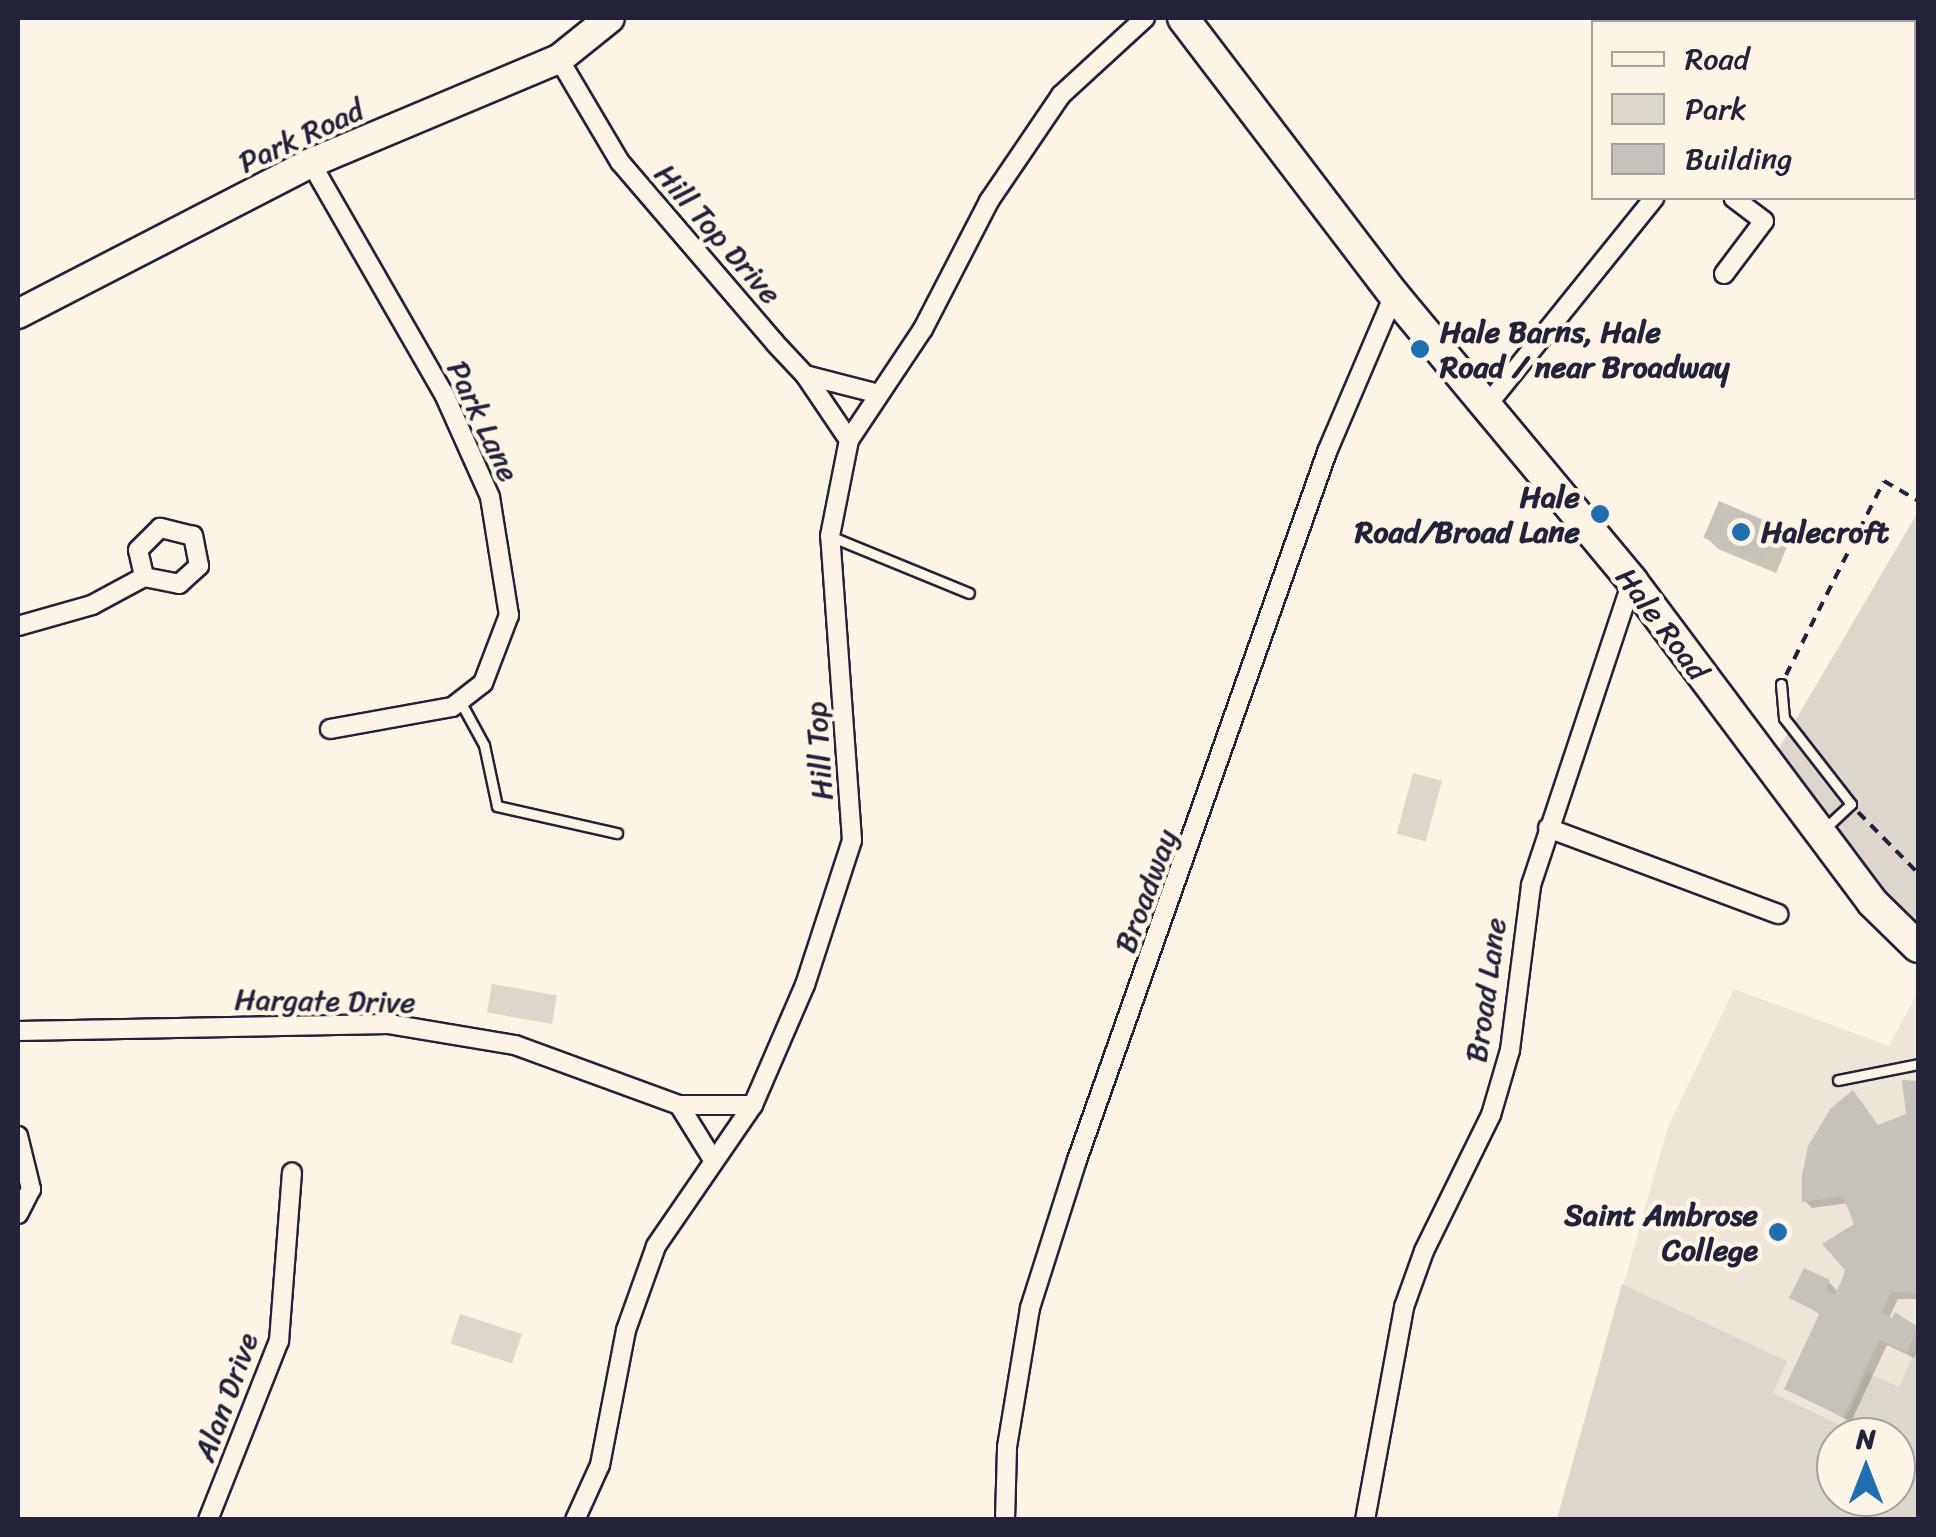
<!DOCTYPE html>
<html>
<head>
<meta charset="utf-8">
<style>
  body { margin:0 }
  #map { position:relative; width:1936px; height:1537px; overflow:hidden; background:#fcf5e5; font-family:Sriracha,sans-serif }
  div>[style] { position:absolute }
  .built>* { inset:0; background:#ece5d8 }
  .green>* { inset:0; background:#dcd6cc; transform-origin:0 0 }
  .shadow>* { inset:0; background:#0003 }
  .building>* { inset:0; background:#c6c1bb; transform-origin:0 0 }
  .path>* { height:4px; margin-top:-2px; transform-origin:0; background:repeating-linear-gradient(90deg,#22223b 0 10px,transparent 0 18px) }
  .roads { filter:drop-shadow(2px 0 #22223b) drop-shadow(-2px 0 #22223b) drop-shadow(0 2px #22223b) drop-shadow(0 -2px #22223b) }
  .service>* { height:9px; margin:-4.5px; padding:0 4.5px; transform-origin:4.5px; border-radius:4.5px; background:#fcf5e5 }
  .minor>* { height:18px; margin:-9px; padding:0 9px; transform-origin:9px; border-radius:9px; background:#fcf5e5 }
  .secondary>* { height:28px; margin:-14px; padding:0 14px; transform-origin:14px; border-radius:14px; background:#fcf5e5 }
  .primary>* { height:30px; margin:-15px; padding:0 15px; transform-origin:15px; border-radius:15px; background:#fcf5e5 }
  .dots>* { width:28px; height:28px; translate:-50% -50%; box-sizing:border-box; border:5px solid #fcf5e5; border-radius:50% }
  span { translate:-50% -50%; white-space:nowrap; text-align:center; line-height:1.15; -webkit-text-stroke:9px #fcf5e5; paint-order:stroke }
  .street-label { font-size:30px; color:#22223b }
  .poi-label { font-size:30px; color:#22223b; font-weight:700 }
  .left { translate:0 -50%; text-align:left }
  .right { translate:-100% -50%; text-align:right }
  .frame { position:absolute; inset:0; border:20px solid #22223b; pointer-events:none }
  .legend { position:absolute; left:1591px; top:20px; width:325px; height:180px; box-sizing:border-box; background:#fcf5e5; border:2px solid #a5a1a1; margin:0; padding:12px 18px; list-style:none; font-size:30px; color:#22223b }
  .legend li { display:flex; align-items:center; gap:20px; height:50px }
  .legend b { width:50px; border:2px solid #a5a1a1 }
  .north { position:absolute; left:1816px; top:1417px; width:100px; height:100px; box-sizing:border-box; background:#fcf5e5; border:2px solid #a5a1a1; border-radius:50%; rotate:0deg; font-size:28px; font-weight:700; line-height:40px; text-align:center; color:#22223b }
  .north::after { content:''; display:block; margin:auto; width:35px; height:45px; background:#1f6fb2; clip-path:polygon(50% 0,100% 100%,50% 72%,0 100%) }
</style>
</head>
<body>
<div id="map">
  <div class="built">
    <i style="clip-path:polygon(evenodd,1734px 989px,1889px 1046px,1918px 992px,1918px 1519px,1557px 1520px,1668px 1127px,1734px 989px,1836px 1437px,1896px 1437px,1896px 1497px,1836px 1497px,1836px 1437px)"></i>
  </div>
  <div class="green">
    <i style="clip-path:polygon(1918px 512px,1918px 947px,1768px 767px)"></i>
    <i style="left:1413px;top:773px;width:30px;height:63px;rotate:15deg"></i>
    <i style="left:492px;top:984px;width:66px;height:29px;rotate:10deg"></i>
    <i style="clip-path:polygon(evenodd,1622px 1284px,1787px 1361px,1773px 1393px,1842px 1426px,1867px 1373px,1899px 1387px,1918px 1345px,1918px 1519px,1557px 1519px,1622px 1284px,1836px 1437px,1896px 1437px,1896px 1497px,1836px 1497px,1836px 1437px)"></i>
    <i style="left:460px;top:1314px;width:65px;height:31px;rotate:18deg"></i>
  </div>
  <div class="shadow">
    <i style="clip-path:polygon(1778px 529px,1790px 540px,1776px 573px,1718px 549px,1706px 537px)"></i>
    <i style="clip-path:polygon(1905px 1082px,1918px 1083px,1918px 1299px,1898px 1299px,1889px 1318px,1918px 1326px,1918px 1349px,1914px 1358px,1887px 1345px,1851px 1422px,1787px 1388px,1822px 1315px,1792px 1298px,1829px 1282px,1839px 1293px,1857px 1225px,1848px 1203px,1812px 1208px,1804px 1200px,1879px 1128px,1909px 1116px)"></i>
  </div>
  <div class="building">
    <i style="left:1719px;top:501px;width:65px;height:40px;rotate:23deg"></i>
    <i style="clip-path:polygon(1902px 1080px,1918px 1081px,1918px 1293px,1891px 1292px,1881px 1313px,1892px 1318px,1895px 1312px,1918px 1327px,1907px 1352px,1879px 1340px,1843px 1417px,1784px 1389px,1820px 1313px,1789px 1298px,1804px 1268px,1830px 1280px,1826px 1291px,1835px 1295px,1846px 1271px,1822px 1244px,1854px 1224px,1843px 1196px,1802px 1202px,1802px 1176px,1808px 1146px,1831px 1108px,1853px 1090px,1878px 1125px,1906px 1114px)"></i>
  </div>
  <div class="path">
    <i style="left:1786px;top:675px;width:217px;rotate:-63.2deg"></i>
    <i style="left:1884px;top:481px;width:39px;rotate:30deg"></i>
    <i style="left:1858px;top:812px;width:86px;rotate:45.5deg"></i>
  </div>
  <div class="roads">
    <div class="service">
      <i style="left:830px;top:536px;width:150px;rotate:22.3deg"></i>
      <i style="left:1781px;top:684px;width:34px;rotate:85deg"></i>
      <i style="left:1784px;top:718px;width:109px;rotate:52.1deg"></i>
      <i style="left:1851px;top:804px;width:38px;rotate:137deg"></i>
      <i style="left:460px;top:701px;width:50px;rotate:61.4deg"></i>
      <i style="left:484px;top:745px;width:62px;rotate:78deg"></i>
      <i style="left:497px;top:806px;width:123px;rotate:12.7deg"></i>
      <i style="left:1838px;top:1080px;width:82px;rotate:-11.3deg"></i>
    </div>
    <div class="minor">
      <i style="left:1797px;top:22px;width:6px;rotate:-39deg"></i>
      <i style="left:559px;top:59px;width:120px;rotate:59.4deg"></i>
      <i style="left:620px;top:162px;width:238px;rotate:49.4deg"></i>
      <i style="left:775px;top:343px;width:44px;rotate:46.8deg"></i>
      <i style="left:805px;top:375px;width:76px;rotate:14.4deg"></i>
      <i style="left:311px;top:163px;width:267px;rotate:60.1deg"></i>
      <i style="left:444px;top:394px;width:113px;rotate:65.9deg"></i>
      <i style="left:490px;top:497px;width:120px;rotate:80.9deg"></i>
      <i style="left:509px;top:615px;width:73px;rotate:110.9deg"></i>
      <i style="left:483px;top:683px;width:39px;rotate:142deg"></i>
      <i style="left:452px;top:707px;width:124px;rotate:169.8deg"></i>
      <i style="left:1724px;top:274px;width:66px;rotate:-53deg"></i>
      <i style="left:1764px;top:221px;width:38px;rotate:-143deg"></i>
      <i style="left:805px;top:375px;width:78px;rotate:55.9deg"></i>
      <i style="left:1488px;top:404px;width:265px;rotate:-51.1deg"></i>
      <i style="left:18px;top:626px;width:77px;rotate:-15.8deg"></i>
      <i style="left:92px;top:605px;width:59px;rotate:-28.3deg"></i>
      <i style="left:144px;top:577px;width:36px;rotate:11deg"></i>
      <i style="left:179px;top:584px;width:27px;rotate:-42deg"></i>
      <i style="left:199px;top:566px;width:31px;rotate:-101deg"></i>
      <i style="left:193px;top:536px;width:34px;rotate:-166deg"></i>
      <i style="left:160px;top:528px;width:31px;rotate:135deg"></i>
      <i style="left:138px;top:550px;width:28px;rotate:77deg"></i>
      <i style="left:1548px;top:828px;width:246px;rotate:20.5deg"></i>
      <i style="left:18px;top:1031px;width:371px;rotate:-1.1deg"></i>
      <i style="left:389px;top:1024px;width:128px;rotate:9.5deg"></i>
      <i style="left:515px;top:1045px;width:175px;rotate:20.1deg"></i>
      <i style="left:679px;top:1105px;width:74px"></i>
      <i style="left:679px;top:1105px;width:62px;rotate:58.1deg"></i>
      <i style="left:18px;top:1136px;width:55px;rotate:76.2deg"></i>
      <i style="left:31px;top:1189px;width:28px;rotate:117deg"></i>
      <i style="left:208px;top:1520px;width:193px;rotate:-68.4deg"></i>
      <i style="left:279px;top:1341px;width:169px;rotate:-85.6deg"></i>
      <i style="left:575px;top:1520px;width:60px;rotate:-65.6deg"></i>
      <i style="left:600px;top:1465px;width:137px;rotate:-79.1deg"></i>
      <i style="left:626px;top:1330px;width:89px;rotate:-70.3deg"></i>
      <i style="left:656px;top:1246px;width:171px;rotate:-55.5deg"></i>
      <i style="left:753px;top:1105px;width:131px;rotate:-66.6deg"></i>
      <i style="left:805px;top:985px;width:152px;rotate:-72deg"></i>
      <i style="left:852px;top:840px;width:305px;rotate:-94.1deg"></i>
      <i style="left:830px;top:536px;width:98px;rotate:-78.8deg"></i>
      <i style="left:849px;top:440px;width:133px;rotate:-56.3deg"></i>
      <i style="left:923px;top:329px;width:144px;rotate:-62.7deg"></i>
      <i style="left:989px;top:201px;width:128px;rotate:-55.8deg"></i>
      <i style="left:1061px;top:95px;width:114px;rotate:-42.5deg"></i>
      <i style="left:1005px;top:1520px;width:73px;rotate:-88.4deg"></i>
      <i style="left:1007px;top:1447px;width:141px;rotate:-80.6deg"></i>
      <i style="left:1030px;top:1308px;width:155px;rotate:-72.4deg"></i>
      <i style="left:1077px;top:1160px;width:751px;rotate:-70.55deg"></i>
      <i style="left:1327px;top:452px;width:171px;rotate:-66.9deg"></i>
      <i style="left:1365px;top:1520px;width:217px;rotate:-79.6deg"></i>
      <i style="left:1404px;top:1307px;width:59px;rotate:-70.3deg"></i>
      <i style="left:1424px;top:1251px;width:152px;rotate:-63.8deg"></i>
      <i style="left:1491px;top:1115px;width:68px;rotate:-73.7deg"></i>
      <i style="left:1510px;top:1050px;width:166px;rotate:-82.7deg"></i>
      <i style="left:1531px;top:885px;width:320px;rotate:-71.6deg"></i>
    </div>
    <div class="secondary">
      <i style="left:18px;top:314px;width:330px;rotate:-27.3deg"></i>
      <i style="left:311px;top:163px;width:269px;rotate:-22.8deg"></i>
      <i style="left:559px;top:59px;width:65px;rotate:-38.8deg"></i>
    </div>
    <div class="primary">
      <i style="left:1183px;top:18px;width:348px;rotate:52.7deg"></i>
      <i style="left:1394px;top:295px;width:372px;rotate:50.2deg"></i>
      <i style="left:1632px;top:581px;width:401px;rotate:53.2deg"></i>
      <i style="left:1872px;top:902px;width:64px;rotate:44.4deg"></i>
    </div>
  </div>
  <div class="dots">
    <i style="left:1420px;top:349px;background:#1f6fb2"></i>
    <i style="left:1600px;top:514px;background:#1f6fb2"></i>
    <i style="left:1741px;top:532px;background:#1f6fb2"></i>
    <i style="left:1778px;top:1232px;background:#1f6fb2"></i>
  </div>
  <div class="street-label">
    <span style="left:301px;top:136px;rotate:-25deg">Park Road</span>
    <span style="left:718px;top:234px;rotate:49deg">Hill Top Drive</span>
    <span style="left:483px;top:421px;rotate:65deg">Park Lane</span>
    <span style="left:1662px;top:624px;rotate:53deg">Hale Road</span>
    <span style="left:819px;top:751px;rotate:-94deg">Hill Top</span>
    <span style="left:1146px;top:891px;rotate:-70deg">Broadway</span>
    <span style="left:1486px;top:990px;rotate:-82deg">Broad Lane</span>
    <span style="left:325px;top:1001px;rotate:1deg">Hargate Drive</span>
    <span style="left:226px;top:1397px;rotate:-70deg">Alan Drive</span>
  </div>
  <div class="poi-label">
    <span class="left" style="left:1440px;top:349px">Hale Barns, Hale<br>Road / near Broadway</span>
    <span class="right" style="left:1580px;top:514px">Hale<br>Road/Broad Lane</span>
    <span class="left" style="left:1761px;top:532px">Halecroft</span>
    <span class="right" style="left:1758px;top:1232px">Saint Ambrose<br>College</span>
  </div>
  <div class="frame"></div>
  <ul class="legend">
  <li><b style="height:12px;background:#fcf5e5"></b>Road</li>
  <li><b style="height:28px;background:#dcd6cc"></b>Park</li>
  <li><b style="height:28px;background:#c6c1bb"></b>Building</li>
  </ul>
  <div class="north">N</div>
</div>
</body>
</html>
